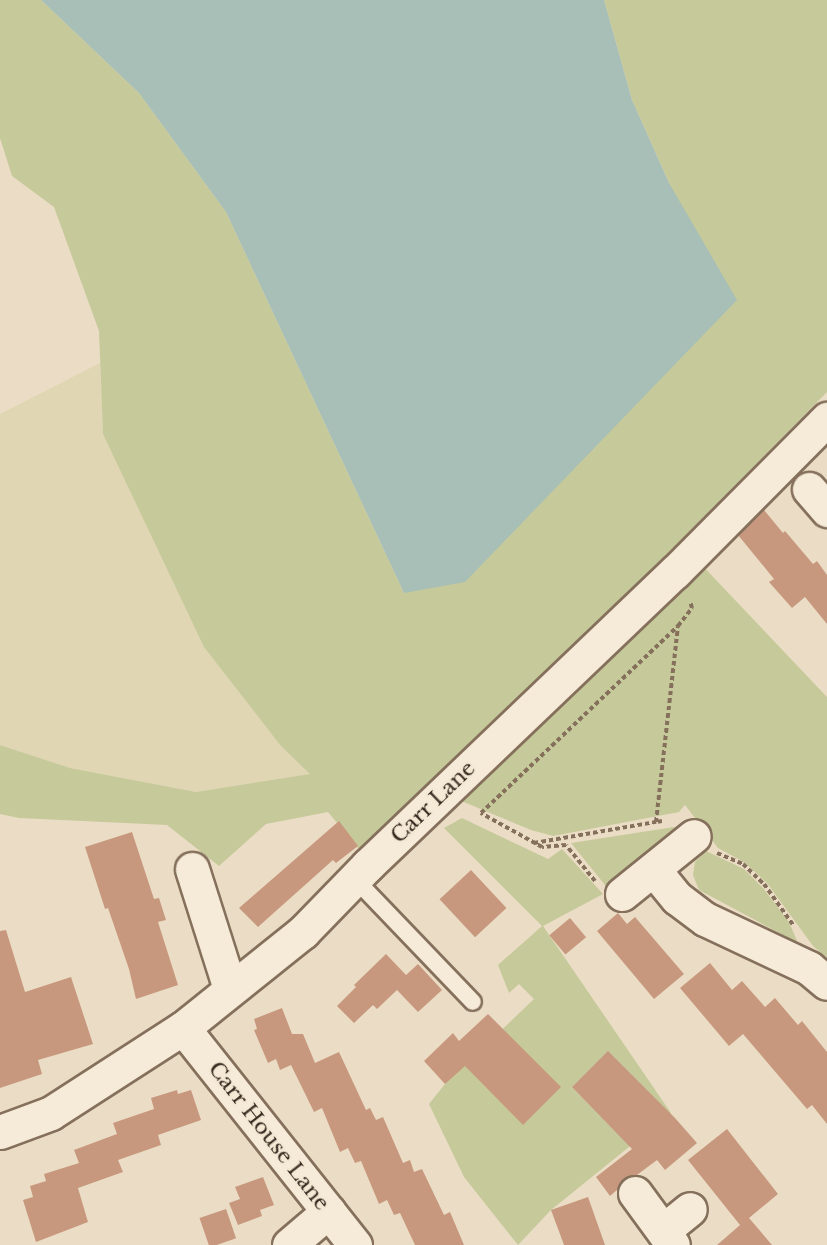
<!DOCTYPE html>
<html>
<head>
<meta charset="utf-8">
<style>
  body { margin:0 }
  #map { position:relative; width:827px; height:1245px; overflow:hidden; background:#ebddc5; font-family:"Libre Baskerville",serif }
  div>[style] { position:absolute }
  .farmland>* { inset:0; background:#e0d6b3 }
  .green>* { inset:0; background:#c6c99a }
  .water>* { inset:0; background:#a7bfb6 }
  .building>* { inset:0; background:#c7987e; transform-origin:0 0 }
  .path>* { height:4px; margin-top:-2px; transform-origin:0; background:repeating-linear-gradient(90deg,#85705c 0 4.5px,transparent 0 7.5px) }
  .roads { filter:drop-shadow(2px 0 #85705c) drop-shadow(-2px 0 #85705c) drop-shadow(0 2px #85705c) drop-shadow(0 -2px #85705c) }
  .lane>* { height:16px; margin:-8px; padding:0 8px; transform-origin:8px; border-radius:8px; background:#f6ebd8 }
  .street>* { height:33px; margin:-16.5px; padding:0 16.5px; transform-origin:16.5px; border-radius:16.5px; background:#f6ebd8 }
  span { translate:-50% -50%; white-space:nowrap; text-align:center; line-height:1.15; -webkit-text-stroke:4.5px #f3e8d4; paint-order:stroke }
  .street-label { font-size:21px; color:#36291f }
</style>
</head>
<body>
<div id="map">
  <div class="farmland">
    <i style="clip-path:polygon(100px 363px,103px 434px,281px 746px,311px 774px,196px 792px,70px 768px,0 745px,0 414px)"></i>
  </div>
  <div class="green">
    <i style="clip-path:polygon(0 0,41px 0,139px 93px,226px 212px,404px 593px,669px 183px,632px 100px,604px 0,827px 0,827px 392px,663px 558px,376px 833px,362px 853px,328px 812px,266px 824px,219px 866px,167px 825px,19px 818px,0 814px,0 745px,70px 768px,196px 792px,310px 774px,281px 746px,204px 647px,103px 434px,99px 331px,54px 207px,12px 176px,0 138px)"></i>
    <i style="clip-path:polygon(698px 561px,827px 697px,827px 958px,813px 946px,767px 883px,744px 862px,718px 848px,685px 805px,679px 812px,553px 836px,531px 830px,459px 800px)"></i>
    <i style="clip-path:polygon(evenodd,462px 818px,548px 859px,562px 849px,603px 894px,543px 926px,671px 1113px,551px 1210px,518px 1245px,464px 1177px,429px 1104px,445px 1084px,534px 999px,519px 984px,509px 993px,498px 965px,542px 926px,444px 828px,462px 818px,608px 1052px,617px 1133px,572px 1087px,608px 1052px)"></i>
    <i style="clip-path:polygon(674px 827px,678px 831px,609px 890px,571px 843px)"></i>
    <i style="clip-path:polygon(706px 851px,744px 869px,763px 888px,789px 922px,798px 943px,699px 890px,693px 875px,695px 862px)"></i>
  </div>
  <div class="water">
    <i style="clip-path:polygon(41px 0,604px 0,632px 100px,669px 183px,737px 300px,465px 582px,404px 593px,226px 212px,139px 93px)"></i>
  </div>
  <div class="building">
    <i style="clip-path:polygon(764px 510px,783px 533px,785px 531px,813px 564px,817px 561px,827px 575px,827px 624px,805px 597px,792px 608px,769px 582px,774px 579px,738px 535px)"></i>
    <i style="clip-path:polygon(339px 821px,358px 846px,336px 863px,333px 860px,258px 927px,239px 908px)"></i>
    <i style="clip-path:polygon(132px 832px,154px 899px,159px 898px,166px 920px,158px 922px,178px 985px,136px 999px,129px 969px,108px 908px,105px 909px,85px 847px)"></i>
    <i style="left:471px;top:870px;width:52px;height:43px;rotate:47deg"></i>
    <i style="clip-path:polygon(618px 913px,627px 924px,635px 917px,684px 974px,654px 999px,597px 931px)"></i>
    <i style="left:570px;top:918px;width:25px;height:27px;rotate:50deg"></i>
    <i style="clip-path:polygon(6px 930px,25px 992px,71px 977px,93px 1044px,38px 1060px,42px 1074px,0 1088px,0 931px)"></i>
    <i style="clip-path:polygon(386px 954px,406px 975px,418px 964px,442px 990px,418px 1012px,397px 990px,377px 1009px,373px 1005px,354px 1023px,337px 1006px,356px 987px,354px 985px)"></i>
    <i style="clip-path:polygon(710px 963px,732px 990px,742px 981px,765px 1007px,775px 998px,798px 1025px,802px 1021px,827px 1052px,827px 1124px,812px 1105px,807px 1109px,743px 1034px,729px 1046px,680px 988px)"></i>
    <i style="clip-path:polygon(282px 1008px,292px 1034px,303px 1034px,315px 1063px,339px 1052px,366px 1110px,370px 1108px,376px 1120px,383px 1117px,403px 1163px,410px 1160px,414px 1172px,422px 1169px,444px 1215px,450px 1212px,464px 1245px,415px 1245px,400px 1213px,394px 1215px,387px 1200px,379px 1204px,361px 1161px,355px 1163px,348px 1148px,340px 1152px,322px 1108px,314px 1112px,291px 1065px,280px 1070px,276px 1059px,268px 1063px,254px 1030px,257px 1029px,254px 1019px)"></i>
    <i style="clip-path:polygon(488px 1014px,561px 1087px,523px 1125px,465px 1066px,445px 1084px,424px 1061px,453px 1033px,459px 1041px)"></i>
    <i style="clip-path:polygon(608px 1051px,675px 1118px,697px 1143px,665px 1170px,657px 1160px,637px 1175px,624px 1178px,617px 1190px,610px 1196px,596px 1177px,632px 1149px,572px 1087px)"></i>
    <i style="clip-path:polygon(177px 1090px,178px 1094px,191px 1090px,201px 1120px,158px 1135px,161px 1145px,118px 1160px,123px 1172px,78px 1188px,88px 1222px,36px 1242px,23px 1200px,33px 1197px,30px 1186px,46px 1181px,44px 1174px,79px 1163px,74px 1150px,117px 1134px,113px 1123px,154px 1109px,151px 1098px)"></i>
    <i style="clip-path:polygon(727px 1129px,778px 1194px,749px 1218px,772px 1245px,717px 1245px,747px 1219px,740px 1225px,688px 1160px)"></i>
    <i style="clip-path:polygon(263px 1177px,274px 1205px,260px 1210px,262px 1216px,238px 1225px,229px 1203px,240px 1199px,235px 1187px)"></i>
    <i style="clip-path:polygon(588px 1197px,605px 1245px,564px 1245px,551px 1210px)"></i>
    <i style="left:226px;top:1209px;width:31px;height:28px;rotate:71deg"></i>
  </div>
  <div class="path">
    <i style="left:662px;top:821px;width:6px;rotate:171deg"></i>
    <i style="left:656px;top:822px;width:196px;rotate:-83.6deg"></i>
    <i style="left:534px;top:843px;width:124px;rotate:-9.8deg"></i>
    <i style="left:717px;top:853px;width:28px;rotate:23deg"></i>
    <i style="left:743px;top:864px;width:29px;rotate:44deg"></i>
    <i style="left:764px;top:884px;width:52px;rotate:54.5deg"></i>
    <i style="left:595px;top:881px;width:46px;rotate:-128.9deg"></i>
    <i style="left:566px;top:845px;width:24px;rotate:175deg"></i>
    <i style="left:542px;top:847px;width:70px;rotate:-150.9deg"></i>
    <i style="left:481px;top:813px;width:272px;rotate:-43.5deg"></i>
    <i style="left:678px;top:626px;width:23px;rotate:-52deg"></i>
    <i style="left:692px;top:608px;width:7px;rotate:-106deg"></i>
  </div>
  <div class="roads">
    <div class="lane">
      <i style="left:355px;top:879px;width:170px;rotate:46.2deg"></i>
    </div>
    <div class="street">
      <i style="left:809px;top:489px;width:28px;rotate:49deg"></i>
      <i style="left:192px;top:869px;width:126px;rotate:72.4deg"></i>
      <i style="left:654px;top:870px;width:36px;rotate:51deg"></i>
      <i style="left:677px;top:898px;width:35px;rotate:37deg"></i>
      <i style="left:705px;top:919px;width:115px;rotate:25.2deg"></i>
      <i style="left:809px;top:968px;width:23px;rotate:40deg"></i>
      <i style="left:622px;top:894px;width:92px;rotate:-38.9deg"></i>
      <i style="left:183px;top:1028px;width:277px;rotate:51.6deg"></i>
      <i style="left:0;top:1132px;width:54px;rotate:-20.4deg"></i>
      <i style="left:51px;top:1113px;width:157px;rotate:-32.8deg"></i>
      <i style="left:183px;top:1028px;width:154px;rotate:-38.7deg"></i>
      <i style="left:303px;top:932px;width:93px;rotate:-45.9deg"></i>
      <i style="left:368px;top:865px;width:424px;rotate:-43.7deg"></i>
      <i style="left:675px;top:572px;width:216px;rotate:-45.2deg"></i>
      <i style="left:635px;top:1193px;width:64px;rotate:53.8deg"></i>
      <i style="left:664px;top:1230px;width:33px;rotate:-39deg"></i>
      <i style="left:289px;top:1245px;width:52px;rotate:-40.4deg"></i>
    </div>
  </div>
  <div class="street-label">
    <span style="left:433px;top:802px;rotate:-44deg">Carr Lane</span>
    <span style="left:269px;top:1136px;rotate:52deg">Carr House Lane</span>
  </div>
</div>
</body>
</html>
